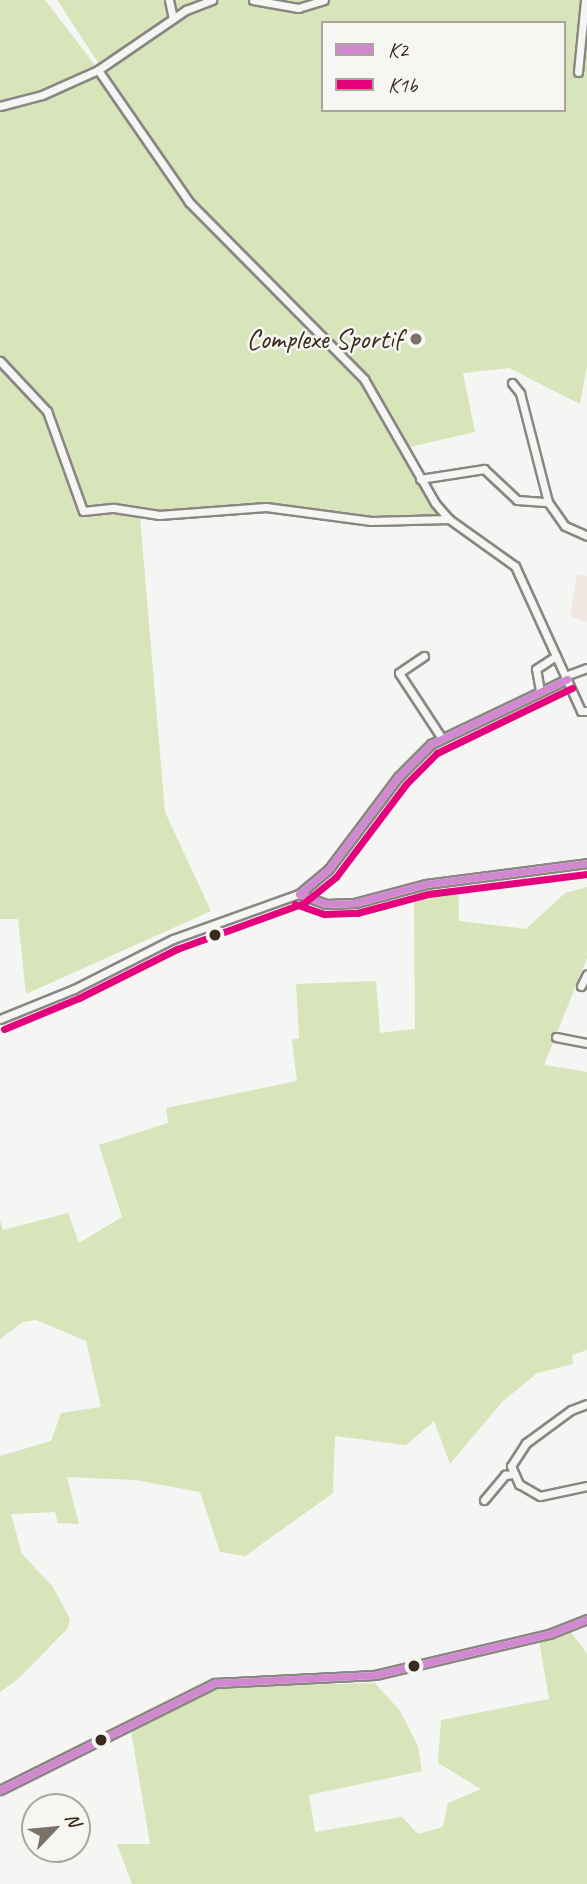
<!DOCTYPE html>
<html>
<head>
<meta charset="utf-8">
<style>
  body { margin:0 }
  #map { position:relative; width:587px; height:1884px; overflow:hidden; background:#f5f5f3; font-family:Caveat,sans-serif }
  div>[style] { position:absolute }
  .built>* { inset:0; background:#f0e7e3 }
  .green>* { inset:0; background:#d8e4ba }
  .roads { filter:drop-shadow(2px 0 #8a8683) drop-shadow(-2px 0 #8a8683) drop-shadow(0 2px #8a8683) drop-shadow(0 -2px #8a8683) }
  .minor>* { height:7px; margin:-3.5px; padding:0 3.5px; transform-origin:3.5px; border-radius:3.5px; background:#f5f5f3 }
  .bus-1>* { height:7px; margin:-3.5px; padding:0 3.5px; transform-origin:3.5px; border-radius:3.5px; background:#d288d1 }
  .bus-2>* { height:7px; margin:-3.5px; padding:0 3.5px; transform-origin:3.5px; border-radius:3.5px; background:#e5007d }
  .dots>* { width:19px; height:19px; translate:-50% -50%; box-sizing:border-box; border:4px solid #f6f6f2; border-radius:50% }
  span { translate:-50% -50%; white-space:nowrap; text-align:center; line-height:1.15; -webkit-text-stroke:5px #f6f6f2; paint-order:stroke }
  .poi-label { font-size:28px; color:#3b2a1e }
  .right { translate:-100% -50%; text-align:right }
  .legend { position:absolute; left:321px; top:21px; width:245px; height:91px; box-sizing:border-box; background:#f6f6f2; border:2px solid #aba49d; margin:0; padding:9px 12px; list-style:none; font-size:21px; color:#3b2a1e }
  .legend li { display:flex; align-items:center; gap:14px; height:35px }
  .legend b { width:35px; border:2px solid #aba49d }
  .north { position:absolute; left:21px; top:1793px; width:70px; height:70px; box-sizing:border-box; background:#f6f6f2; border:2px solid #aba49d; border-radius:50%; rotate:64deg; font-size:19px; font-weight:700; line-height:28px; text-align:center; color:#3b2a1e }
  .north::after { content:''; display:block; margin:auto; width:24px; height:32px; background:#7c7169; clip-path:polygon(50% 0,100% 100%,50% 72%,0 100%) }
</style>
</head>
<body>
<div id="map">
  <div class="built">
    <i style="clip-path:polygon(577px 574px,587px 576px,587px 622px,570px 616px)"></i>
  </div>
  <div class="green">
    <i style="clip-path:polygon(evenodd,0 0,45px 0,98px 69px,99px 64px,57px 0,587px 0,587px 366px,580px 404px,509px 368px,463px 373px,475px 432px,405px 448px,366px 373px,291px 304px,369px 394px,449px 526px,358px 524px,273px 511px,140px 517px,165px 812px,211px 911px,26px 994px,18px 919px,0 919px,0 0,323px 23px,564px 23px,564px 110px,323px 110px,323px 23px)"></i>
    <i style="clip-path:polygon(458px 887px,459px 921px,526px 929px,565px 893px,587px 887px,587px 958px,544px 1065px,587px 1072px,587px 1350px,572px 1355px,573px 1364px,537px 1373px,502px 1402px,450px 1464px,434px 1421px,406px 1445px,335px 1436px,333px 1493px,245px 1556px,220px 1552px,200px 1492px,136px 1480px,67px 1477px,79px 1524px,58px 1523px,55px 1512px,11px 1514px,22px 1554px,53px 1587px,70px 1619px,67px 1629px,18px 1679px,0 1692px,0 1456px,51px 1441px,61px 1413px,101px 1407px,86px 1341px,36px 1320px,23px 1322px,0 1339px,0 1220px,3px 1230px,68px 1213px,79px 1243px,122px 1217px,99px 1145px,168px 1123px,166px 1108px,297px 1081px,292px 1040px,299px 1038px,296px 984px,376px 981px,380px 1033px,415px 1029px,414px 892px)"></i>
    <i style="clip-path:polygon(571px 1632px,587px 1654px,587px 1884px,132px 1884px,117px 1844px,150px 1844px,131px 1731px,219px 1687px,375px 1683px,400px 1711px,418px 1746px,422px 1771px,309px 1795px,315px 1832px,402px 1817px,418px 1834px,443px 1827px,448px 1803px,481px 1789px,438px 1763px,441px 1720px,549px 1699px,539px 1640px)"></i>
  </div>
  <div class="roads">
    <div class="minor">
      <i style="left:169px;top:0;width:19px;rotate:78deg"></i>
      <i style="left:253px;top:0;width:46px;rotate:10.1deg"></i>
      <i style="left:298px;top:8px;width:27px;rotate:-17deg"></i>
      <i style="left:98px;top:70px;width:160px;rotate:55.4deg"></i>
      <i style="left:189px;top:202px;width:249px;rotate:45.3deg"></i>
      <i style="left:364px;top:379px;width:143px;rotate:60.2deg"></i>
      <i style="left:435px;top:503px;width:21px;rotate:49deg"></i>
      <i style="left:449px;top:519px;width:81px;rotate:35.5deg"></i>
      <i style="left:515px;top:566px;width:159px;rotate:65.5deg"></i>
      <i style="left:581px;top:711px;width:6px"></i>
      <i style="left:578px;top:72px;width:72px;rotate:-84.4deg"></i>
      <i style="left:0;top:106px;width:43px;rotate:-14.7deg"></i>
      <i style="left:42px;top:95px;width:61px;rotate:-24.1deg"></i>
      <i style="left:98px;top:70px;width:107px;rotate:-34.3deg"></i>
      <i style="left:186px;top:10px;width:28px;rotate:-21deg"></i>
      <i style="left:0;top:361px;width:69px;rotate:46.8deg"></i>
      <i style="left:47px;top:411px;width:106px;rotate:70.2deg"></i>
      <i style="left:83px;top:511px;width:31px;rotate:-6deg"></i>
      <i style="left:114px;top:508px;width:46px;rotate:8.8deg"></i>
      <i style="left:159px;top:515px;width:107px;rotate:-4.3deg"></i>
      <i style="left:266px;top:507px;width:106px;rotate:7.6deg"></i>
      <i style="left:371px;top:521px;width:78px;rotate:-1.5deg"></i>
      <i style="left:512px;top:383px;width:13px;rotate:51deg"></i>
      <i style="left:520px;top:393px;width:113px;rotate:75.6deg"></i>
      <i style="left:548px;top:502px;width:29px;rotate:55deg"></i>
      <i style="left:565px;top:526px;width:24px;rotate:24deg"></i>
      <i style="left:420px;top:479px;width:65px;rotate:-8.9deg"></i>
      <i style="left:484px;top:469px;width:45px;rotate:43.2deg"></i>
      <i style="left:517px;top:500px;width:31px;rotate:4deg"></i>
      <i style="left:424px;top:656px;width:30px;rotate:146deg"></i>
      <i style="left:399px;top:673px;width:77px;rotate:56.7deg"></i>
      <i style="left:565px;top:676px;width:23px;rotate:-20deg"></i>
      <i style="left:540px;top:691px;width:22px;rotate:-100deg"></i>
      <i style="left:536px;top:669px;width:24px;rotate:-33deg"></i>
      <i style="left:299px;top:894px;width:29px;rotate:20deg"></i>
      <i style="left:326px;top:904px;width:29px;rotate:-2deg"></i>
      <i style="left:355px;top:903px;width:73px;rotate:-15deg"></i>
      <i style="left:426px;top:884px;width:162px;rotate:-7.4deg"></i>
      <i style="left:581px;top:986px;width:13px;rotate:-63deg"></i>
      <i style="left:0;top:1019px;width:80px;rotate:-22.1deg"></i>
      <i style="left:74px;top:989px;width:111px;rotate:-26.8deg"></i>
      <i style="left:173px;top:939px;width:134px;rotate:-19.7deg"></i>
      <i style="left:299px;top:894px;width:38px;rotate:-40deg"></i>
      <i style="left:328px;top:870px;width:116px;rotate:-53deg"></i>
      <i style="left:398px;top:777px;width:47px;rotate:-45deg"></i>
      <i style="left:431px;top:744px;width:151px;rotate:-25.5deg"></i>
      <i style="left:556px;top:1037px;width:32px;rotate:11deg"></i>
      <i style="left:587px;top:1404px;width:17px;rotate:159deg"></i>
      <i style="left:571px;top:1410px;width:56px;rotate:143.7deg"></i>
      <i style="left:526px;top:1443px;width:27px;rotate:123deg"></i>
      <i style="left:511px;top:1466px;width:20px;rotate:66deg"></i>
      <i style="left:519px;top:1484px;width:24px;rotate:30deg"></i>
      <i style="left:540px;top:1496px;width:48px;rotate:-12deg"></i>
      <i style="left:484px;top:1500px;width:33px;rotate:-50deg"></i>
      <i style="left:505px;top:1475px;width:8px;rotate:-7deg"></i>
      <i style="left:0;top:1790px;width:240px;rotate:-26.5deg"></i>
      <i style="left:215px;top:1683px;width:160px;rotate:-2.9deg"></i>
      <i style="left:375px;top:1675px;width:179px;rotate:-13.3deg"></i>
      <i style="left:549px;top:1634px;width:41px;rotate:-21.5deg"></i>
    </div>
  </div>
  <div class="bus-1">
    <i style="left:299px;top:894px;width:38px;rotate:-40deg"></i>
    <i style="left:328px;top:870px;width:116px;rotate:-53deg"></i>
    <i style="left:398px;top:777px;width:47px;rotate:-45deg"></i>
    <i style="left:431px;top:744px;width:151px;rotate:-25.5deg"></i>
    <i style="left:299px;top:894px;width:29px;rotate:20deg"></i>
    <i style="left:326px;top:904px;width:29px;rotate:-2deg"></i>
    <i style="left:355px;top:903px;width:73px;rotate:-15deg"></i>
    <i style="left:426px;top:884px;width:162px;rotate:-7.4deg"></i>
    <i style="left:0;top:1790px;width:240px;rotate:-26.5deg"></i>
    <i style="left:215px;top:1683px;width:160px;rotate:-2.9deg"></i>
    <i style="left:375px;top:1675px;width:179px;rotate:-13.3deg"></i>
    <i style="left:549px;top:1634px;width:41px;rotate:-21.5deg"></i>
  </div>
  <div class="bus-2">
    <i style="left:295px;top:904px;width:31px;rotate:19deg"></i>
    <i style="left:324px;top:914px;width:33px;rotate:-2deg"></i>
    <i style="left:357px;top:913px;width:73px;rotate:-15deg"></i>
    <i style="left:428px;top:894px;width:160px;rotate:-7.2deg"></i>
    <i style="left:4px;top:1029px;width:81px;rotate:-22.5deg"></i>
    <i style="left:79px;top:998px;width:110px;rotate:-26.6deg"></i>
    <i style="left:177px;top:949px;width:135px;rotate:-19.9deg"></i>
    <i style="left:304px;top:903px;width:41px;rotate:-39.1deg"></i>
    <i style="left:336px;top:877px;width:116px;rotate:-53deg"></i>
    <i style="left:406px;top:784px;width:44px;rotate:-45deg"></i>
    <i style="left:437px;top:753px;width:150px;rotate:-25.7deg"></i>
  </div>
  <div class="dots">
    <i style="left:416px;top:339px;background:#7c7169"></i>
    <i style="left:215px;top:935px;background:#3b2a1e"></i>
    <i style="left:414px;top:1666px;background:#3b2a1e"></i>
    <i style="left:101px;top:1740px;background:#3b2a1e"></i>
  </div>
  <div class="poi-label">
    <span class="right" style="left:402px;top:339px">Complexe Sportif</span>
  </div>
  <ul class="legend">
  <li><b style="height:9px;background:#d288d1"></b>K2</li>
  <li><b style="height:9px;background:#e5007d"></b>K1b</li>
  </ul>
  <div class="north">N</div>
</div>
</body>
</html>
